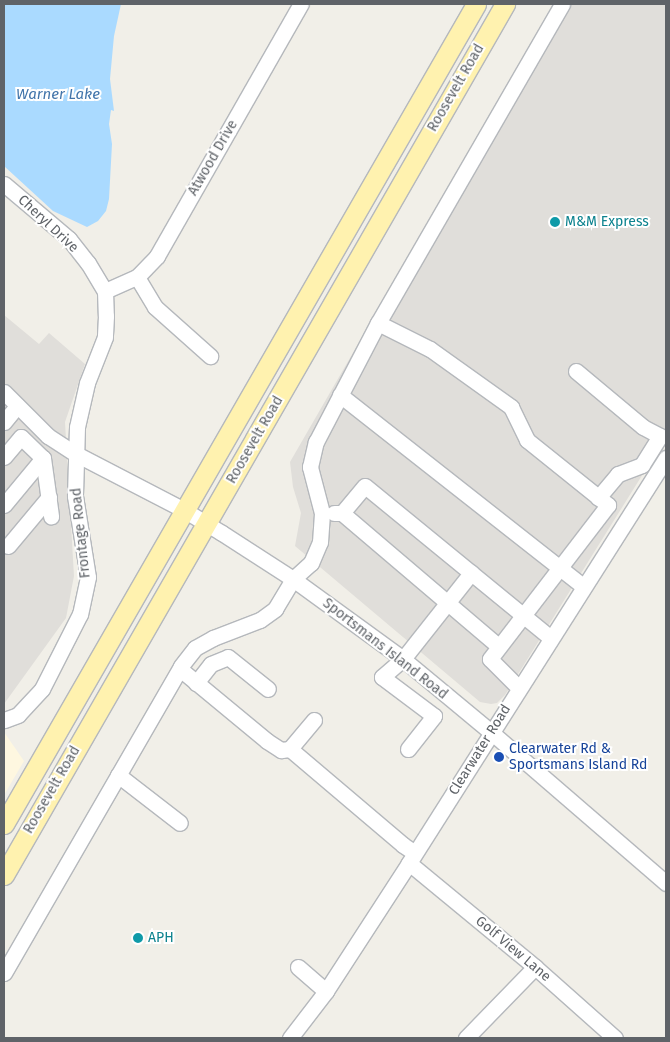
<!DOCTYPE html>
<html>
<head>
<meta charset="utf-8">
<style>
  body { margin:0 }
  #map { position:relative; width:670px; height:1042px; overflow:hidden; background:#f1efe8; font-family:"Fira Sans",sans-serif }
  div>[style] { position:absolute }
  .commercial>* { inset:0; background:#fef7e0 }
  .industrial>* { inset:0; background:#e0deda }
  .water>* { inset:0; background:#aadaff }
  .roads { filter:drop-shadow(1px 0 #b5b8bc) drop-shadow(-1px 0 #b5b8bc) drop-shadow(0 1px #b5b8bc) drop-shadow(0 -1px #b5b8bc) }
  .minor>* { height:15px; margin:-7.5px; padding:0 7.5px; transform-origin:7.5px; border-radius:7.5px; background:#fff }
  .major>* { height:19px; margin:-9.5px; padding:0 9.5px; transform-origin:9.5px; border-radius:9.5px; background:#fff2af }
  .dots>* { width:14px; height:14px; translate:-50% -50%; box-sizing:border-box; border:2px solid #fff; border-radius:50% }
  span { translate:-50% -50%; white-space:nowrap; text-align:center; line-height:1.15; -webkit-text-stroke:4px #fff; paint-order:stroke }
  .street-label { font-size:14px; color:#5f6368 }
  .culture-label { font-size:14px; color:#0d838f }
  .left { translate:0 -50%; text-align:left }
  .transit-label { font-size:14px; color:#164399 }
  .water-label { font-size:15px; color:#4174aa; font-style:italic }
  .frame { position:absolute; inset:0; border:5px solid #5f6368; pointer-events:none }
</style>
</head>
<body>
<div id="map">
  <div class="commercial">
    <i style="clip-path:polygon(4px 732px,24px 761px,4px 795px)"></i>
  </div>
  <div class="industrial">
    <i style="clip-path:polygon(554px 4px,666px 4px,666px 437px,505px 695px,497px 703px,491px 704px,480px 702px,295px 546px,301px 513px,293px 487px,290px 462px)"></i>
    <i style="clip-path:polygon(4px 315px,39px 344px,49px 333px,85px 364px,65px 422px,74px 576px,66px 618px,4px 704px)"></i>
  </div>
  <div class="water">
    <i style="clip-path:polygon(4px 4px,121px 4px,114px 36px,110px 79px,114px 111px,111px 110px,109px 124px,112px 144px,109px 199px,106px 211px,98px 221px,87px 227px,53px 211px,4px 166px)"></i>
  </div>
  <div class="roads">
    <div class="minor">
      <i style="left:4px;top:184px;width:85px;rotate:40.2deg"></i>
      <i style="left:69px;top:239px;width:31px;rotate:52deg"></i>
      <i style="left:88px;top:263px;width:33px;rotate:59deg"></i>
      <i style="left:105px;top:291px;width:25px;rotate:88deg"></i>
      <i style="left:106px;top:316px;width:21px;rotate:93deg"></i>
      <i style="left:105px;top:337px;width:49px;rotate:111.4deg"></i>
      <i style="left:87px;top:383px;width:45px;rotate:102.8deg"></i>
      <i style="left:77px;top:427px;width:69px;rotate:91.7deg"></i>
      <i style="left:75px;top:496px;width:82px;rotate:80.9deg"></i>
      <i style="left:88px;top:577px;width:38px;rotate:102deg"></i>
      <i style="left:80px;top:614px;width:84px;rotate:116.9deg"></i>
      <i style="left:42px;top:689px;width:35px;rotate:133deg"></i>
      <i style="left:18px;top:715px;width:15px;rotate:160deg"></i>
      <i style="left:137px;top:277px;width:35px;rotate:59deg"></i>
      <i style="left:155px;top:307px;width:74px;rotate:41.7deg"></i>
      <i style="left:105px;top:291px;width:35px;rotate:-24deg"></i>
      <i style="left:137px;top:277px;width:29px;rotate:-46deg"></i>
      <i style="left:157px;top:256px;width:290px;rotate:-60.3deg"></i>
      <i style="left:378px;top:323px;width:58px;rotate:26.6deg"></i>
      <i style="left:430px;top:349px;width:100px;rotate:35.6deg"></i>
      <i style="left:511px;top:407px;width:37px;rotate:64deg"></i>
      <i style="left:527px;top:440px;width:104px;rotate:38.7deg"></i>
      <i style="left:608px;top:505px;width:194px;rotate:127.5deg"></i>
      <i style="left:490px;top:659px;width:41px;rotate:45deg"></i>
      <i style="left:576px;top:371px;width:87px;rotate:39.9deg"></i>
      <i style="left:643px;top:427px;width:19px;rotate:28deg"></i>
      <i style="left:660px;top:436px;width:34px;rotate:122deg"></i>
      <i style="left:642px;top:465px;width:26px;rotate:159deg"></i>
      <i style="left:618px;top:474px;width:31px;rotate:130deg"></i>
      <i style="left:4px;top:392px;width:62px;rotate:45deg"></i>
      <i style="left:48px;top:436px;width:33px;rotate:33deg"></i>
      <i style="left:76px;top:454px;width:122px;rotate:27.4deg"></i>
      <i style="left:184px;top:510px;width:44px;rotate:31.2deg"></i>
      <i style="left:222px;top:533px;width:85px;rotate:32.9deg"></i>
      <i style="left:293px;top:579px;width:136px;rotate:36deg"></i>
      <i style="left:403px;top:659px;width:114px;rotate:39.7deg"></i>
      <i style="left:491px;top:732px;width:231px;rotate:40.8deg"></i>
      <i style="left:340px;top:395px;width:310px;rotate:38.2deg"></i>
      <i style="left:4px;top:422px;width:21px;rotate:-51deg"></i>
      <i style="left:4px;top:457px;width:26px;rotate:-50deg"></i>
      <i style="left:21px;top:437px;width:30px;rotate:44deg"></i>
      <i style="left:43px;top:458px;width:59px;rotate:82.1deg"></i>
      <i style="left:4px;top:505px;width:61px;rotate:-50.3deg"></i>
      <i style="left:334px;top:513px;width:8px"></i>
      <i style="left:342px;top:513px;width:205px;rotate:40.4deg"></i>
      <i style="left:342px;top:513px;width:35px;rotate:-50deg"></i>
      <i style="left:365px;top:486px;width:240px;rotate:39.3deg"></i>
      <i style="left:8px;top:546px;width:64px;rotate:-50.1deg"></i>
      <i style="left:180px;top:669px;width:113px;rotate:39.6deg"></i>
      <i style="left:267px;top:741px;width:17px;rotate:33deg"></i>
      <i style="left:281px;top:750px;width:9px;rotate:-6deg"></i>
      <i style="left:196px;top:683px;width:24px;rotate:-52deg"></i>
      <i style="left:211px;top:664px;width:18px;rotate:-22deg"></i>
      <i style="left:228px;top:657px;width:51px;rotate:38.7deg"></i>
      <i style="left:314px;top:720px;width:38px;rotate:130deg"></i>
      <i style="left:290px;top:749px;width:148px;rotate:40.3deg"></i>
      <i style="left:403px;top:845px;width:14px;rotate:34deg"></i>
      <i style="left:408px;top:749px;width:42px;rotate:-51.8deg"></i>
      <i style="left:434px;top:716px;width:65px;rotate:-143.1deg"></i>
      <i style="left:382px;top:677px;width:28px;rotate:-41deg"></i>
      <i style="left:403px;top:659px;width:110px;rotate:-51.7deg"></i>
      <i style="left:118px;top:775px;width:78px;rotate:37.7deg"></i>
      <i style="left:409px;top:863px;width:163px;rotate:39.5deg"></i>
      <i style="left:535px;top:967px;width:107px;rotate:41.6deg"></i>
      <i style="left:298px;top:967px;width:37px;rotate:41deg"></i>
      <i style="left:4px;top:973px;width:354px;rotate:-60deg"></i>
      <i style="left:181px;top:666px;width:23px;rotate:-52deg"></i>
      <i style="left:195px;top:648px;width:21px;rotate:-29deg"></i>
      <i style="left:213px;top:638px;width:50px;rotate:-21deg"></i>
      <i style="left:260px;top:620px;width:19px;rotate:-36deg"></i>
      <i style="left:275px;top:609px;width:35px;rotate:-59deg"></i>
      <i style="left:293px;top:579px;width:24px;rotate:-42deg"></i>
      <i style="left:311px;top:563px;width:23px;rotate:-67deg"></i>
      <i style="left:320px;top:542px;width:29px;rotate:-86deg"></i>
      <i style="left:322px;top:513px;width:48px;rotate:-104.6deg"></i>
      <i style="left:310px;top:467px;width:26px;rotate:-77deg"></i>
      <i style="left:316px;top:442px;width:134px;rotate:-62.5deg"></i>
      <i style="left:378px;top:323px;width:368px;rotate:-60deg"></i>
      <i style="left:290px;top:1038px;width:59px;rotate:-52.5deg"></i>
      <i style="left:326px;top:991px;width:153px;rotate:-57deg"></i>
      <i style="left:409px;top:863px;width:480px;rotate:-57.6deg"></i>
      <i style="left:466px;top:1038px;width:99px;rotate:-45.8deg"></i>
    </div>
    <div class="major">
      <i style="left:4px;top:824px;width:946px;rotate:-60.07deg"></i>
      <i style="left:4px;top:875px;width:1005px;rotate:-60.09deg"></i>
    </div>
  </div>
  <div class="dots">
    <i style="left:555px;top:222px;background:#0f9aa8"></i>
    <i style="left:499px;top:757px;background:#1a4fb4"></i>
    <i style="left:138px;top:938px;background:#0f9aa8"></i>
  </div>
  <div class="street-label">
    <span style="left:456px;top:88px;rotate:-60deg">Roosevelt Road</span>
    <span style="left:213px;top:158px;rotate:-60deg">Atwood Drive</span>
    <span style="left:48px;top:224px;rotate:43deg">Cheryl Drive</span>
    <span style="left:255px;top:440px;rotate:-60deg">Roosevelt Road</span>
    <span style="left:81px;top:533px;rotate:-96deg">Frontage Road</span>
    <span style="left:385px;top:649px;rotate:38deg">Sportsmans Island Road</span>
    <span style="left:480px;top:750px;rotate:-58deg">Clearwater Road</span>
    <span style="left:52px;top:790px;rotate:-60deg">Roosevelt Road</span>
    <span style="left:513px;top:949px;rotate:40deg">Golf View Lane</span>
  </div>
  <div class="culture-label">
    <span class="left" style="left:565px;top:222px">M&amp;M Express</span>
    <span class="left" style="left:148px;top:938px">APH</span>
  </div>
  <div class="transit-label">
    <span class="left" style="left:509px;top:757px">Clearwater Rd &amp;<br>Sportsmans Island Rd</span>
  </div>
  <div class="water-label">
    <span style="left:58px;top:95px">Warner Lake</span>
  </div>
  <div class="frame"></div>
</div>
</body>
</html>
